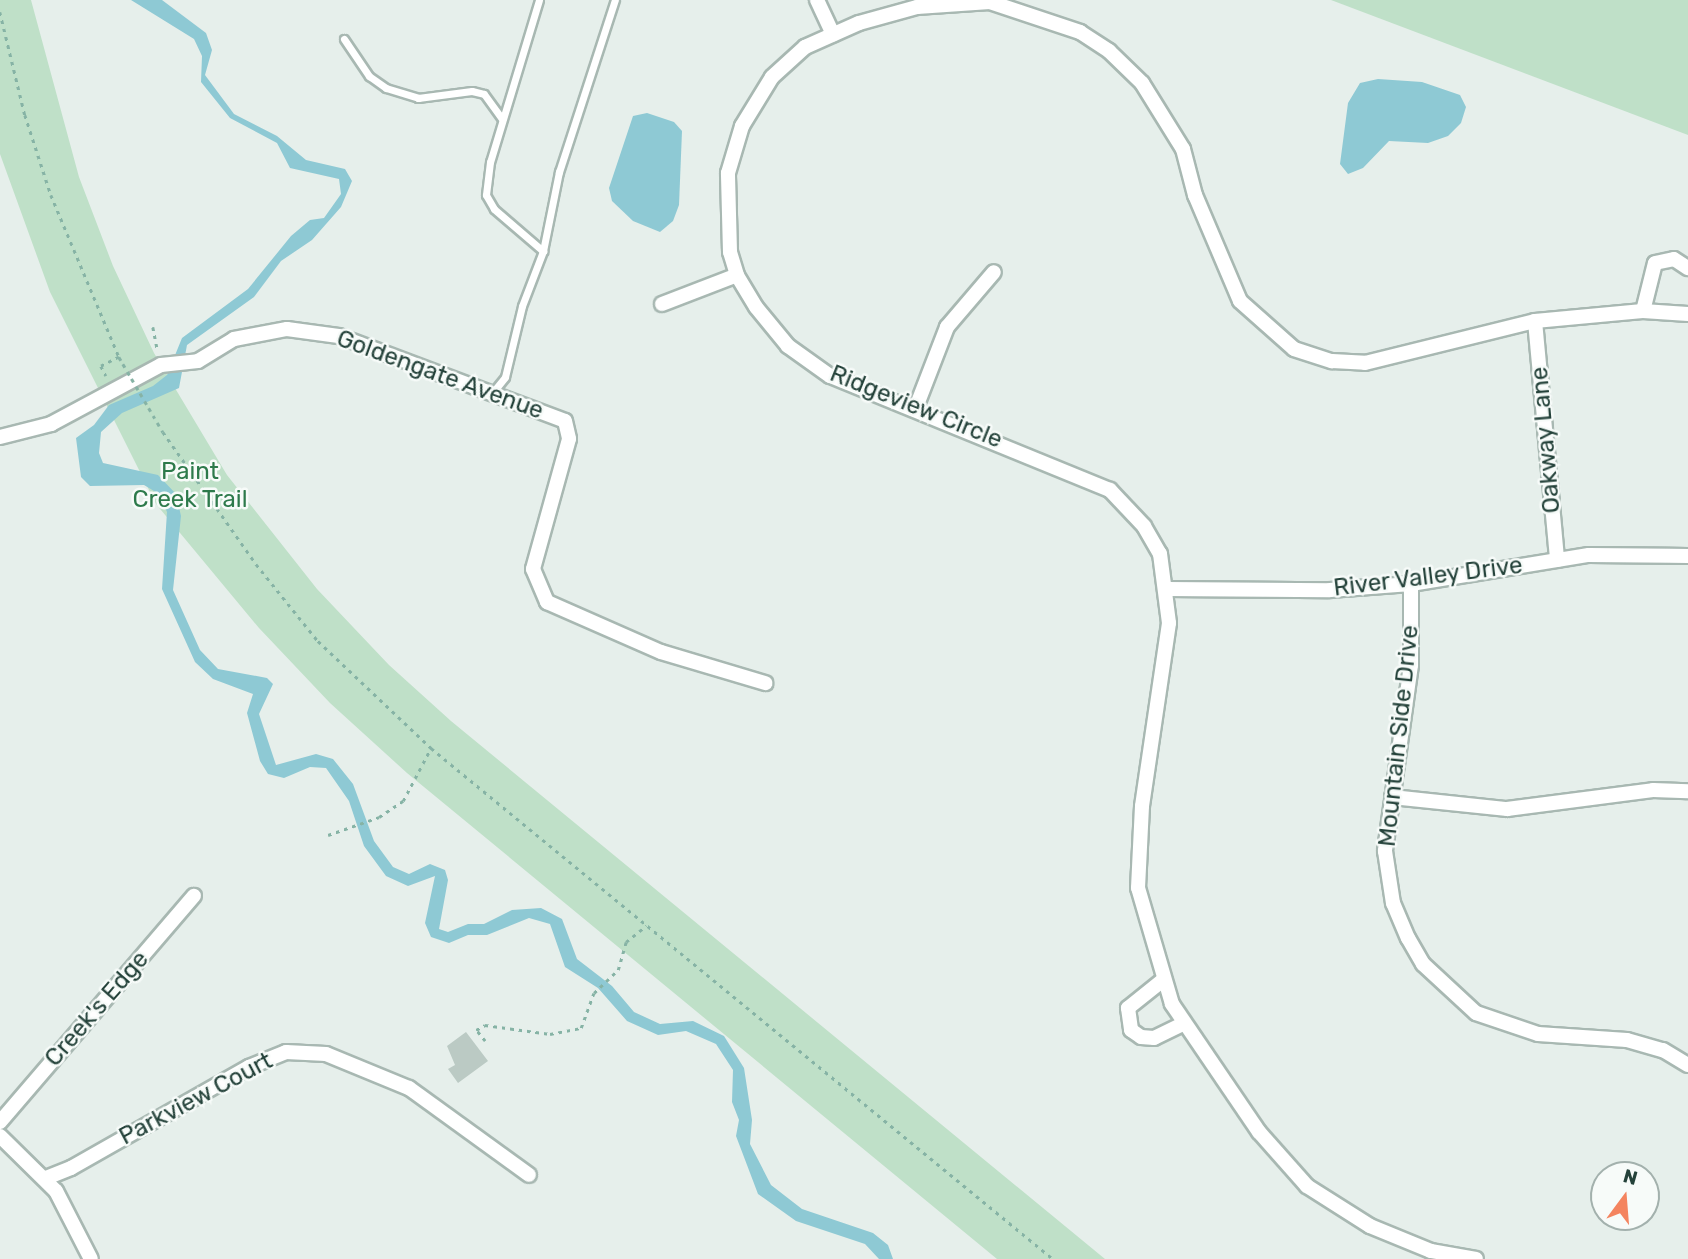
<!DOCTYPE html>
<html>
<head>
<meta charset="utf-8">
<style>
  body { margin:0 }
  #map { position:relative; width:1688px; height:1259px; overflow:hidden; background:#e6efeb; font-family:Rubik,sans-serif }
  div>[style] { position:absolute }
  .green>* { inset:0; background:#bfe0c8 }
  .water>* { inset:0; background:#8ec9d4 }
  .building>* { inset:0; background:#bbcac4 }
  .path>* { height:2.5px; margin-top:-1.25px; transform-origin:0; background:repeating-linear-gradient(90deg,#86b3a5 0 3.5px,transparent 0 8.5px) }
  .roads { filter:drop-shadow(2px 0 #a8b8b2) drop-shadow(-2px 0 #a8b8b2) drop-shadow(0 2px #a8b8b2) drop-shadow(0 -2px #a8b8b2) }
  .service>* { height:7px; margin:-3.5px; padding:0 3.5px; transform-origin:3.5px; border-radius:3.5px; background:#fff }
  .minor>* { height:14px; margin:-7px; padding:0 7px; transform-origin:7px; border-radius:7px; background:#fff }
  .path-bridge>* { height:2.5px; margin-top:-1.25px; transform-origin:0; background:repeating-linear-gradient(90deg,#86b3a5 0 3.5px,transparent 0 8.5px) }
  span { translate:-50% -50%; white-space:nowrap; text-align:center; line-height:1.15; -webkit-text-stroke:5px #f7fbf9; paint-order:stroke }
  .street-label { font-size:24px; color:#24423a }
  .park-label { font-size:24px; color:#2d7a4b }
  .north { position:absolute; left:1590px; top:1161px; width:70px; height:70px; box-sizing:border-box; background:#f7fbf9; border:2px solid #a3b1ad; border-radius:50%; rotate:16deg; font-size:19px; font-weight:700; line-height:28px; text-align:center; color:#24423a }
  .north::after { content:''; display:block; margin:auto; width:24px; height:32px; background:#f4845f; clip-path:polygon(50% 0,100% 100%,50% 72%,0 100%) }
</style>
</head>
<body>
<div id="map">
  <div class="green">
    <i style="clip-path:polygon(0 0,31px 0,79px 177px,113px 266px,154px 353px,227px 475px,317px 589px,389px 665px,451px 721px,1105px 1259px,997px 1259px,407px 773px,330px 703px,259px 628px,156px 504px,50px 292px,0 154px)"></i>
    <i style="clip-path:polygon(1331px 0,1688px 0,1688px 135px)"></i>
  </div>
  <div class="water">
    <i style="clip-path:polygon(131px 0,162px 0,206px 33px,212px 50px,205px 75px,234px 114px,277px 136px,306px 160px,345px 169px,352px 181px,341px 207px,312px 240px,281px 261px,254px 297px,187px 345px,179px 388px,122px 413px,101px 432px,99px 453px,103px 463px,158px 475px,176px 494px,181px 516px,173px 590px,200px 650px,218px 669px,267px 678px,273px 684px,259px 714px,276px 765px,316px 754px,333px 759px,353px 784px,374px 841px,393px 867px,409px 874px,430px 864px,445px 870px,448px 880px,439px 929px,448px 932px,468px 924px,484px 924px,512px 910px,541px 908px,562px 919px,577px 959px,612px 986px,634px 1012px,660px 1024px,693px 1021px,724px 1036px,744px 1068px,752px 1120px,750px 1144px,771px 1185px,802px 1209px,873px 1233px,888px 1245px,893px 1259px,879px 1259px,865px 1244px,796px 1221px,758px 1194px,736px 1136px,739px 1120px,732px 1102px,733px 1070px,716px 1044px,686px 1031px,658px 1035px,627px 1021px,598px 988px,565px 967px,550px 924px,529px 918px,487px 935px,468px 935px,449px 943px,431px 937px,425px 923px,435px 876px,408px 886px,386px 876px,364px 846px,349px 801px,326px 768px,310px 767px,284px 778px,268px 774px,260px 761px,247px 713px,253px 694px,213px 679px,195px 662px,162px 589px,167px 512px,159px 494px,144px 485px,90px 486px,81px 477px,76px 438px,94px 425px,109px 405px,153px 386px,167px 375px,182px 338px,248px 289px,291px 236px,310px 220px,324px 218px,341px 194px,339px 179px,290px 168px,277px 143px,230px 118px,201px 82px,202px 56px,194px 39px)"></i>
    <i style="clip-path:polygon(1378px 79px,1422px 82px,1460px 95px,1466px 107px,1461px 123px,1448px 136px,1428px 143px,1389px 141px,1363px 168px,1348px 174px,1340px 164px,1348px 103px,1360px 83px)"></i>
    <i style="clip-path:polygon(647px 113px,674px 122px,682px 131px,679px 205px,673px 221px,660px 232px,633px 221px,612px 201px,609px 188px,633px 116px)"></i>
  </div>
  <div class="building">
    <i style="clip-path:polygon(466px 1032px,488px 1061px,458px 1083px,448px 1069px,455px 1065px,447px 1046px)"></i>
  </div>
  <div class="path">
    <i style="left:0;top:12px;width:106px;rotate:76.4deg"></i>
    <i style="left:25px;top:115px;width:84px;rotate:72deg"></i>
    <i style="left:51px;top:195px;width:176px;rotate:67.2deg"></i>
    <i style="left:119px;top:357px;width:20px;rotate:153deg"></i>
    <i style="left:101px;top:366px;width:11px;rotate:63deg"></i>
    <i style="left:153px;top:327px;width:25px;rotate:79deg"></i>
    <i style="left:163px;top:432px;width:161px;rotate:54.8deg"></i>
    <i style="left:256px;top:564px;width:99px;rotate:51.2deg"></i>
    <i style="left:318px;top:641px;width:156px;rotate:43.4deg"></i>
    <i style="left:431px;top:748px;width:805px;rotate:39.4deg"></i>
    <i style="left:328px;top:835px;width:54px;rotate:-19.4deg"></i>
    <i style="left:379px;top:817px;width:29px;rotate:-34deg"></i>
    <i style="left:403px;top:801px;width:60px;rotate:-62.2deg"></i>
    <i style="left:485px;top:1041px;width:14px;rotate:-129deg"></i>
    <i style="left:476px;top:1030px;width:10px;rotate:-29deg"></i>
    <i style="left:485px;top:1025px;width:66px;rotate:7.9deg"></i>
    <i style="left:550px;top:1034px;width:32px;rotate:-11deg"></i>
    <i style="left:581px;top:1028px;width:37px;rotate:-70deg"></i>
    <i style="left:594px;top:993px;width:33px;rotate:-44deg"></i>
    <i style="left:618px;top:970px;width:29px;rotate:-74deg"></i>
    <i style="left:626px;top:942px;width:26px;rotate:-39deg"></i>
  </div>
  <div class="roads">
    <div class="service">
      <i style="left:539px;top:0;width:169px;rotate:106.8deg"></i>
      <i style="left:490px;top:162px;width:33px;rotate:97deg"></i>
      <i style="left:486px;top:195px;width:16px;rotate:60deg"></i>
      <i style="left:494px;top:209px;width:65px;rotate:40.6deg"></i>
      <i style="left:344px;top:39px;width:45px;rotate:56deg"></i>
      <i style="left:369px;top:76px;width:21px;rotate:35deg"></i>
      <i style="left:386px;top:88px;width:34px;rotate:17deg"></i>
      <i style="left:418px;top:98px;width:54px;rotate:-7.4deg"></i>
      <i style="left:472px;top:91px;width:12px;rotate:14deg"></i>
      <i style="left:484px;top:94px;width:31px;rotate:54deg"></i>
      <i style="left:493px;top:392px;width:19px;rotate:-51deg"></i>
      <i style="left:505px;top:377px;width:73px;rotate:-76.5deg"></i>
      <i style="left:522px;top:306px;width:59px;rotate:-69.1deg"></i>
      <i style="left:543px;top:251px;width:81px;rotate:-78.6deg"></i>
      <i style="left:559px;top:172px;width:181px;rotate:-72deg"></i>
    </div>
    <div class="minor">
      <i style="left:817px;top:0;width:38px;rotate:65deg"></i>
      <i style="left:662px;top:304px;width:80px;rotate:-21.1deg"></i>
      <i style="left:1643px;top:311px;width:49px;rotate:-76deg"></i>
      <i style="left:1655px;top:263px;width:19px;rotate:-12deg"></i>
      <i style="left:1674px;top:259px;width:17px;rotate:33deg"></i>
      <i style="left:1535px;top:321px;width:240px;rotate:84.7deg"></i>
      <i style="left:915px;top:410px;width:89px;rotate:-68.9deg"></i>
      <i style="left:947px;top:327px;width:72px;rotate:-49.5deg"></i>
      <i style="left:0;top:437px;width:53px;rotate:-14.3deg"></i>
      <i style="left:51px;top:424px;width:125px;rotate:-28.2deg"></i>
      <i style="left:161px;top:365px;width:37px;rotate:-6deg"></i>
      <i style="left:198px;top:361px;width:42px;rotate:-31.4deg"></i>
      <i style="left:234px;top:339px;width:54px;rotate:-10.7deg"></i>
      <i style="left:287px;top:329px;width:52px;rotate:7.7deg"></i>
      <i style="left:339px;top:336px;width:241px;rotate:20.6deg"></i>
      <i style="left:565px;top:421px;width:18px;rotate:77deg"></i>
      <i style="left:569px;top:439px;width:135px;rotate:105.5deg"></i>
      <i style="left:533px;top:569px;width:36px;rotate:67deg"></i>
      <i style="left:547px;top:602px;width:124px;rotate:23.7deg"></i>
      <i style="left:661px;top:652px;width:109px;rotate:16.6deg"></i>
      <i style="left:1411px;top:584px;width:81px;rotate:90deg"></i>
      <i style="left:1411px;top:665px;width:188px;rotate:98deg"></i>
      <i style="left:1385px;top:851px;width:53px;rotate:81.3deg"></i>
      <i style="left:1393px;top:903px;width:38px;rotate:67deg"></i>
      <i style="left:1408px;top:938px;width:30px;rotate:60deg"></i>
      <i style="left:1423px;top:964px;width:72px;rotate:42.8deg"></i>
      <i style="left:1476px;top:1013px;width:65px;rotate:18.7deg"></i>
      <i style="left:1538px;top:1034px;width:89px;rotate:3.9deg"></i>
      <i style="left:1627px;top:1040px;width:37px;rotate:16deg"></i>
      <i style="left:1663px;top:1050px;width:29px;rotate:31deg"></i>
      <i style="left:1167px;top:589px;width:163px;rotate:0.4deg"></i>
      <i style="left:1330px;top:590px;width:81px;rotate:-4.2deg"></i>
      <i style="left:1411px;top:584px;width:180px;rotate:-9.3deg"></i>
      <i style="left:1589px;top:555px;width:99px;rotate:0.6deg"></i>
      <i style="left:1392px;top:797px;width:116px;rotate:6deg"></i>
      <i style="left:1507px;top:809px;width:147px;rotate:-7.4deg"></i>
      <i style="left:1653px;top:790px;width:35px;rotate:2deg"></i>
      <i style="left:1163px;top:980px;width:45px;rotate:141.3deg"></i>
      <i style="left:1128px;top:1008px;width:22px;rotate:82deg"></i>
      <i style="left:1131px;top:1030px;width:12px;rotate:35deg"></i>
      <i style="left:1141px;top:1037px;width:13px;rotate:4deg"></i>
      <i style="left:1154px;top:1038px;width:32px;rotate:-26deg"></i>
      <i style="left:0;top:1122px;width:298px;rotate:-49.4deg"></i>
      <i style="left:0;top:1136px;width:78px;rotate:44.5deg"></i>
      <i style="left:56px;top:1191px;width:76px;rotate:62.8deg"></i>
      <i style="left:46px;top:1178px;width:27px;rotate:-22deg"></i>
      <i style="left:71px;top:1168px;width:205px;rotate:-29.6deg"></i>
      <i style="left:249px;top:1067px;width:40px;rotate:-22deg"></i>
      <i style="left:286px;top:1052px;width:40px;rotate:2.9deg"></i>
      <i style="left:326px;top:1054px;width:90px;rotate:22.3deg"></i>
      <i style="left:409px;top:1088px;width:148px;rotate:35.9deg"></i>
      <i style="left:1476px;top:1259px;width:46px;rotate:-169.9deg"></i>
      <i style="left:1431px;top:1251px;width:66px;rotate:-157.7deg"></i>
      <i style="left:1370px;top:1226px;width:75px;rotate:-147.6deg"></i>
      <i style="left:1307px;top:1186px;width:72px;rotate:-131.6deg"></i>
      <i style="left:1259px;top:1132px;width:155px;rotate:-124.2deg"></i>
      <i style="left:1172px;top:1004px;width:121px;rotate:-106.3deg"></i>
      <i style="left:1138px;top:888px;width:82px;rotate:-87.2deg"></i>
      <i style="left:1142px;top:806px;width:185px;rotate:-81.6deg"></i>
      <i style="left:1169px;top:623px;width:70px;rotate:-97.4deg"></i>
      <i style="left:1160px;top:554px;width:32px;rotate:-120deg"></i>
      <i style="left:1144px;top:526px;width:50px;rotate:-133.4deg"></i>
      <i style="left:1110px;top:490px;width:302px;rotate:-157.8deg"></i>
      <i style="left:830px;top:376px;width:52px;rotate:-144.5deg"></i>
      <i style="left:788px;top:346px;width:50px;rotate:-129.4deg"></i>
      <i style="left:756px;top:307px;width:37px;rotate:-121deg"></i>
      <i style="left:737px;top:275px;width:24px;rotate:-107deg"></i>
      <i style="left:730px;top:252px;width:79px;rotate:-91.5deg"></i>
      <i style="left:728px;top:173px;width:49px;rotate:-73.4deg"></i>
      <i style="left:742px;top:126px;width:57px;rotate:-58.5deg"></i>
      <i style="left:772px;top:77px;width:45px;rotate:-42.3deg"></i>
      <i style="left:805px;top:47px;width:59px;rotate:-24deg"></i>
      <i style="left:859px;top:23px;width:60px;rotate:-15.4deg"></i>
      <i style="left:917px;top:7px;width:73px;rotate:-3.9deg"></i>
      <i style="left:990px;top:2px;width:95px;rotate:18.4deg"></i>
      <i style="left:1080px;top:32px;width:35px;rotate:33deg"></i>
      <i style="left:1109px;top:51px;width:46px;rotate:44.1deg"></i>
      <i style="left:1142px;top:83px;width:78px;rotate:58.2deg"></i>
      <i style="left:1183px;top:149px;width:48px;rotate:75.4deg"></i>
      <i style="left:1195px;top:195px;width:115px;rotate:67deg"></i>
      <i style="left:1240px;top:301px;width:72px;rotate:41.6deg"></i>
      <i style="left:1294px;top:349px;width:40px;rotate:18deg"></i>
      <i style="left:1332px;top:361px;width:33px;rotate:3deg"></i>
      <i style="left:1365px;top:363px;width:175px;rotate:-13.9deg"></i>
      <i style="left:1535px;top:321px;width:108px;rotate:-5.3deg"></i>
      <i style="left:1643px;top:311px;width:45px;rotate:3.8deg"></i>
    </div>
  </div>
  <div class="path-bridge">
    <i style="left:119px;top:357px;width:87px;rotate:59.6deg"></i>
  </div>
  <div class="street-label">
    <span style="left:440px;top:375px;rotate:20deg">Goldengate Avenue</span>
    <span style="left:916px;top:407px;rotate:22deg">Ridgeview Circle</span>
    <span style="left:1546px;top:440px;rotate:-95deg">Oakway Lane</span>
    <span style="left:1428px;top:577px;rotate:-7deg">River Valley Drive</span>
    <span style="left:1399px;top:736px;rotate:-84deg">Mountain Side Drive</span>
    <span style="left:97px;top:1009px;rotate:-49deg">Creek's Edge</span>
    <span style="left:196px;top:1099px;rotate:-28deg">Parkview Court</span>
  </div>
  <div class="park-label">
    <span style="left:190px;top:486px">Paint<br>Creek Trail</span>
  </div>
  <div class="north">N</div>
</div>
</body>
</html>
